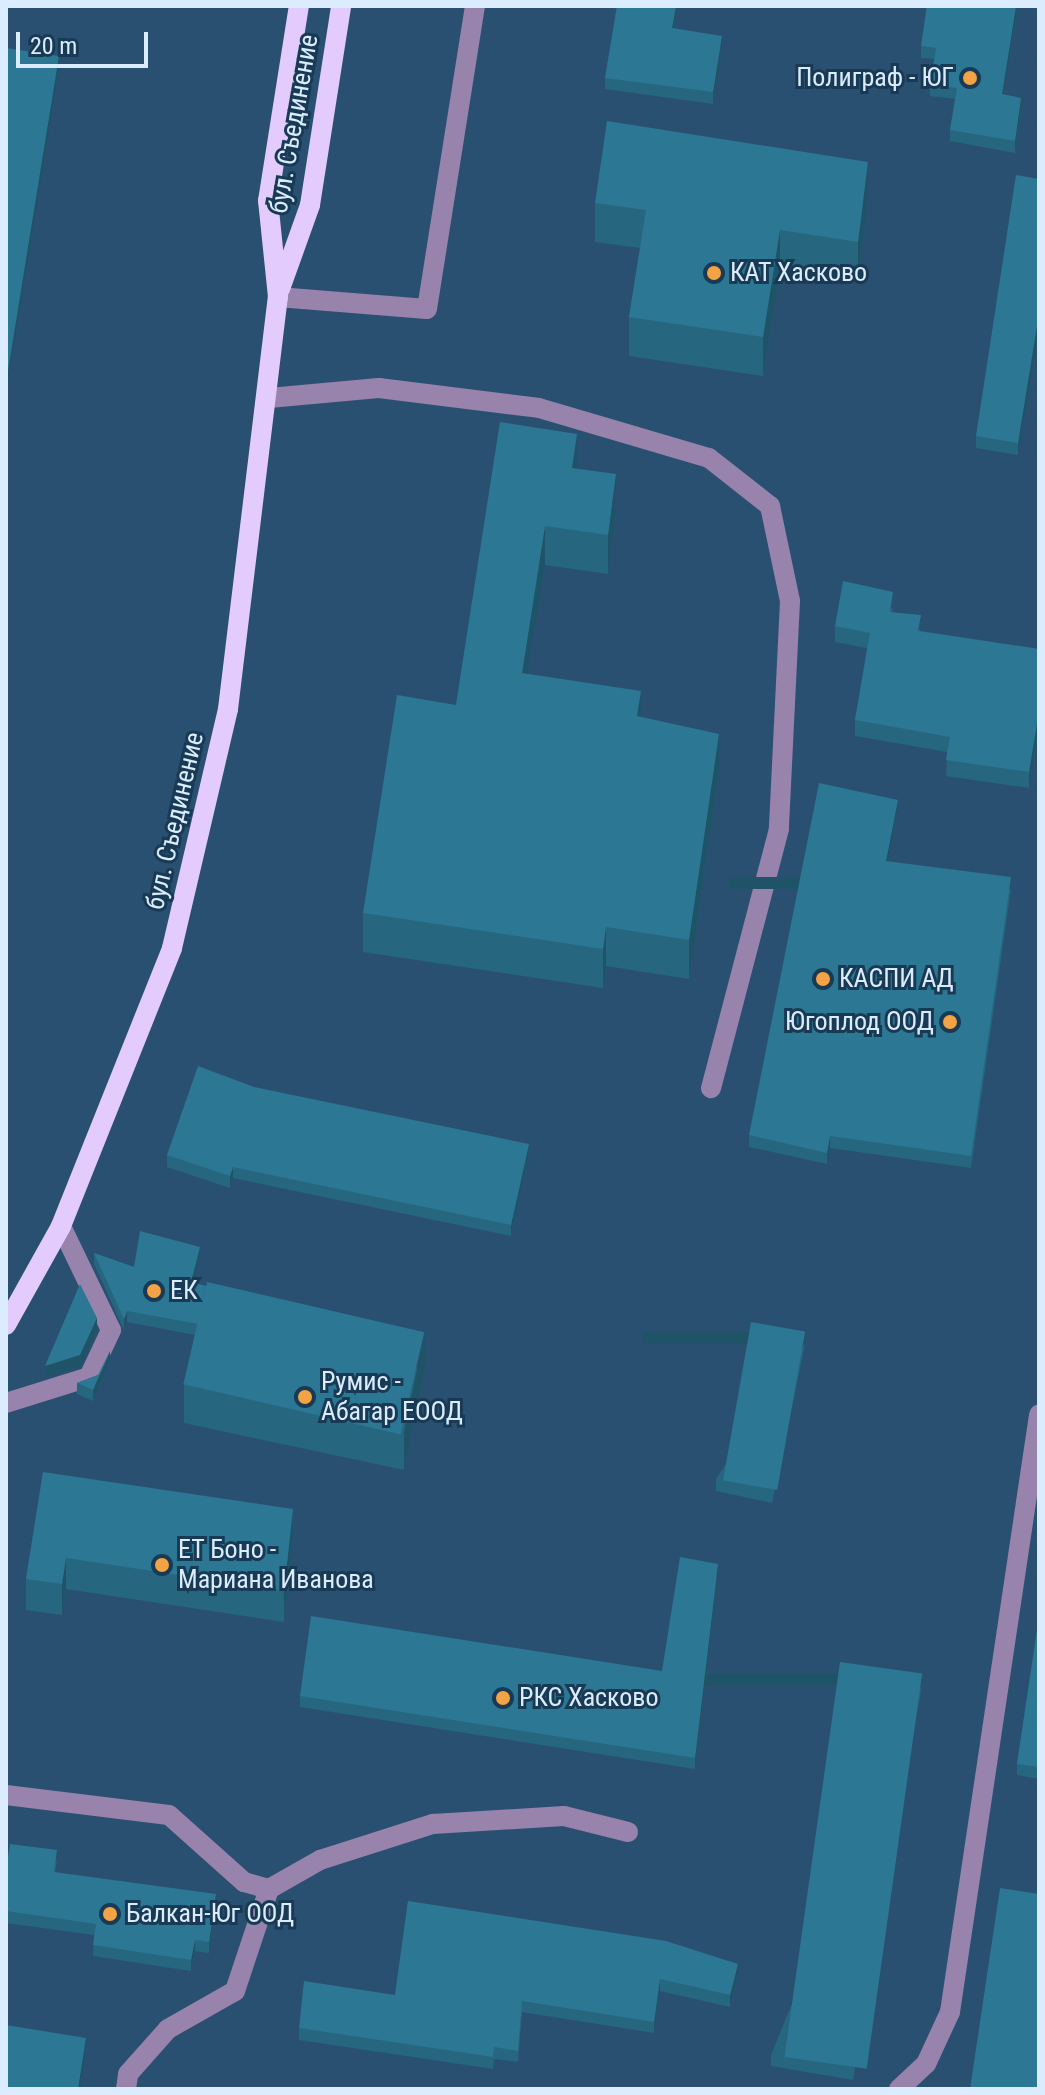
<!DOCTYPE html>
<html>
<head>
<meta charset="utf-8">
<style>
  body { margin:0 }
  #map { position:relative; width:1045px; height:2095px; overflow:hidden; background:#244461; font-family:"Roboto Condensed",sans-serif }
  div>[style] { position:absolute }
  .built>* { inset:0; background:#2a5071; transform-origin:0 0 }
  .minor>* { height:20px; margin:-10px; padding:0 10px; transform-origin:10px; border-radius:10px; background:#9783ab }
  .major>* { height:20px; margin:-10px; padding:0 10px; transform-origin:10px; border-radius:10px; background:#e3cbfd }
  .wall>* { inset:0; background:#26667e }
  .shaded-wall>* { inset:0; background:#1f5367; transform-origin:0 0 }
  .building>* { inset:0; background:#2c7793; transform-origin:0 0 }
  .dots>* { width:22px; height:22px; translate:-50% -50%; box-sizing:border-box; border:4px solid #193a55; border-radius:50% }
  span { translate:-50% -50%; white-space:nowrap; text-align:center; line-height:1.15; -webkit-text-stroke:6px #193a55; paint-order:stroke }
  .poi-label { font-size:26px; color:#daecfe }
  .right { translate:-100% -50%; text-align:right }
  .left { translate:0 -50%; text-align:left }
  .street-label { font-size:26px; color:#daecfe }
  .frame { position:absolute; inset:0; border:8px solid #daecfe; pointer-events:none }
  .scale { position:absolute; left:16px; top:32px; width:132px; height:36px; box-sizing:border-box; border:4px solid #daecfe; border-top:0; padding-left:10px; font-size:24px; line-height:28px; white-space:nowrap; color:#daecfe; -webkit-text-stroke:6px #193a55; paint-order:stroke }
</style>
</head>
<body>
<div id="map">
  <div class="built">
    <i style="left:6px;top:6px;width:1033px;height:2083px"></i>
  </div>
  <div class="minor">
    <i style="left:278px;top:297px;width:149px;rotate:4.6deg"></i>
    <i style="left:427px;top:309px;width:307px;rotate:-81deg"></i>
    <i style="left:269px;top:398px;width:110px;rotate:-5.2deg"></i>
    <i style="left:379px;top:388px;width:161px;rotate:7.1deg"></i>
    <i style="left:539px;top:408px;width:177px;rotate:16.4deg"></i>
    <i style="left:709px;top:458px;width:78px;rotate:38.2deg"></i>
    <i style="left:770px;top:506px;width:97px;rotate:78.1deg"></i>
    <i style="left:790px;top:601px;width:228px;rotate:92.8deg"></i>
    <i style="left:779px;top:829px;width:268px;rotate:104.7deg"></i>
    <i style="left:6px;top:1403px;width:87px;rotate:-17.4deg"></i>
    <i style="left:89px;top:1377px;width:52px;rotate:-64.9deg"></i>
    <i style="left:111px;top:1330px;width:115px;rotate:-115.7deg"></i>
    <i style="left:6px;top:1795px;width:164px;rotate:7deg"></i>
    <i style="left:169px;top:1815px;width:101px;rotate:41.8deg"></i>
    <i style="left:244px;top:1882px;width:26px;rotate:16deg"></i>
    <i style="left:126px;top:2089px;width:15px;rotate:-82deg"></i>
    <i style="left:128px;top:2074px;width:60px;rotate:-48.4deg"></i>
    <i style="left:168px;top:2029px;width:77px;rotate:-29.6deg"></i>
    <i style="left:235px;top:1991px;width:108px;rotate:-71.6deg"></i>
    <i style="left:269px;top:1889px;width:59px;rotate:-29.6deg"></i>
    <i style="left:320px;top:1860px;width:119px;rotate:-17.7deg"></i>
    <i style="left:433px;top:1824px;width:131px;rotate:-3.5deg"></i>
    <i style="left:564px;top:1816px;width:66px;rotate:14deg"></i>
    <i style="left:899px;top:2089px;width:37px;rotate:-43deg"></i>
    <i style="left:926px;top:2064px;width:57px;rotate:-65.2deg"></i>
    <i style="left:950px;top:2012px;width:604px;rotate:-81.52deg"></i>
  </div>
  <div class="major">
    <i style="left:280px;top:289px;width:89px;rotate:-70.3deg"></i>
    <i style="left:310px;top:205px;width:201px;rotate:-81.1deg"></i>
    <i style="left:6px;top:1325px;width:113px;rotate:-60.9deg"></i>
    <i style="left:61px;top:1226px;width:299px;rotate:-68.2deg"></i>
    <i style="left:172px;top:948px;width:245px;rotate:-76.8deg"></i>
    <i style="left:228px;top:709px;width:415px;rotate:-83.1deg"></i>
    <i style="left:278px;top:297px;width:97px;rotate:-95.9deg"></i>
    <i style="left:268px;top:201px;width:197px;rotate:-81deg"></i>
  </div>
  <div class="wall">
    <i style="clip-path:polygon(617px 6px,677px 6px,674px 28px,722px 47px,713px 104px,605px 89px,605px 78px)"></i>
    <i style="clip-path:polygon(927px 6px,1018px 6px,1004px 95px,1021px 109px,1015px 153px,950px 141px,950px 130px,955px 99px,930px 96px,930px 85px,934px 59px,921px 58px,921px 46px)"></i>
    <i style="clip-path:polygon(1039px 179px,1018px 455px,976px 448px,976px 436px)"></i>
    <i style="clip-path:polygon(868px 201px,858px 280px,780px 269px,763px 376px,629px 356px,629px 317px,640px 248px,595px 242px,595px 203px)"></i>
    <i style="clip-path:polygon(500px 422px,577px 469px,616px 513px,608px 574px,545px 565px,528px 674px,641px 718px,719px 773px,689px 979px,606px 966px,603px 988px,363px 952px,363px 913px,456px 705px)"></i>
    <i style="clip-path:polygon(893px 608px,892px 612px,921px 631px,1039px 649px,1039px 727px,1029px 788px,946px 776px,947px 752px,855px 736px,855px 720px,867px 648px,835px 642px,835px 626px)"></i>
    <i style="clip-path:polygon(898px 812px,888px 862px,1011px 889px,971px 1168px,830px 1148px,827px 1164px,749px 1147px,749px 1135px)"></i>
    <i style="clip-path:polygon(167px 1155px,529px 1155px,511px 1236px,233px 1178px,230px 1188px,167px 1167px)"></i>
    <i style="clip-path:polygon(94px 1253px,134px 1267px,200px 1258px,193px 1282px,425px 1370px,404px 1470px,184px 1423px,184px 1384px,195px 1335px,127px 1322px,124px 1330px,94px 1264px)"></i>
    <i style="clip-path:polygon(805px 1344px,772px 1503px,716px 1491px,716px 1479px)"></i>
    <i style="clip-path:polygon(110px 1362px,93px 1401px,77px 1394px,77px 1383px,98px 1375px)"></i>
    <i style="clip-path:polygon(43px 1472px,293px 1541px,284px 1622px,66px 1589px,62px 1615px,26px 1610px,26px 1579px)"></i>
    <i style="clip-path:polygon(718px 1576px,695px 1769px,300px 1707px,300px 1696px,662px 1671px)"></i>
    <i style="clip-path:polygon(1039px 1617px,1039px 1779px,1017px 1775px,1017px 1764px)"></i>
    <i style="clip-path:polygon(922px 1685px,853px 2080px,771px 2066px,771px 2055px)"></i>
    <i style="clip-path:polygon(57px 1861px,55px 1872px,216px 1905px,209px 1953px,195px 1951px,191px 1971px,93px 1956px,94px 1935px,6px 1923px,6px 1870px)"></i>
    <i style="clip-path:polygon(408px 1901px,738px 1976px,730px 2007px,660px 1991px,654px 2033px,522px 2012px,518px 2062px,494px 2059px,493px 2069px,299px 2040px,299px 2028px,395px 1995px)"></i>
  </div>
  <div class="shaded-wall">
    <i style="clip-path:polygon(676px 6px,677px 6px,672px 40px,672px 28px)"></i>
    <i style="clip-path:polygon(1016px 6px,1018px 6px,1002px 106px,1002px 94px)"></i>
    <i style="clip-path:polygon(722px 36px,722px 47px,713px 104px,713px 92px)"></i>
    <i style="clip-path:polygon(59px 56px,59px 68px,6px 394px,6px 383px)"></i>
    <i style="clip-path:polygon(1021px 98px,1021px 109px,1015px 153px,1015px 141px)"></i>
    <i style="clip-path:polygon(868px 162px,868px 201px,858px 280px,858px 242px)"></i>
    <i style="clip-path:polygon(780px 230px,780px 269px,763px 376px,763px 337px)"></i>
    <i style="clip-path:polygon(1039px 314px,1039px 325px,1018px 455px,1018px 443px)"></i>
    <i style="clip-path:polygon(577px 434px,577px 473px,572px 468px)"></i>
    <i style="clip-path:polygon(616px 474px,616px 513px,608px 574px,608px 535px)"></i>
    <i style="clip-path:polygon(545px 526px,545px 565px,522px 712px,522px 673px)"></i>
    <i style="clip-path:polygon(641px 691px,641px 730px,637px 716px)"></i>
    <i style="clip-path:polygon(1039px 711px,1039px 727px,1029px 788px,1029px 772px)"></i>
    <i style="clip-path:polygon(719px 734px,719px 773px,689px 979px,689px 940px)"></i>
    <i style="clip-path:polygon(898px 800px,898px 812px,886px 873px,886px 861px)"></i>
    <i style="left:1011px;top:877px;width:12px;height:282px;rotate:90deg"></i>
    <i style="clip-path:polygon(606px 927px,606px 966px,603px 988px,603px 949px)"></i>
    <i style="clip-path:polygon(830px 1136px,830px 1148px,827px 1164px,827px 1153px)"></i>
    <i style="clip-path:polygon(529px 1144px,529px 1155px,511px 1236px,511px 1225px)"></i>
    <i style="clip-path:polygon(233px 1167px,233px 1178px,230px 1188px,230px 1176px)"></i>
    <i style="clip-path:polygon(200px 1247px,200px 1258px,191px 1293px,191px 1282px)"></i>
    <i style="clip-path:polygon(127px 1311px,127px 1322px,124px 1330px,124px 1319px)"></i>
    <i style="clip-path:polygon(97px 1318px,97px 1330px,80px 1366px,45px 1377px,45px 1366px)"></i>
    <i style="clip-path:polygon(425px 1331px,425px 1370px,404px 1470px,404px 1432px)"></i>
    <i style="left:805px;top:1332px;width:12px;height:162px;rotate:90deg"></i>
    <i style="clip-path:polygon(110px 1351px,110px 1362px,93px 1401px,93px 1390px)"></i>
    <i style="clip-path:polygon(293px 1509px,293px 1541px,284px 1622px,284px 1591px)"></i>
    <i style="clip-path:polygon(66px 1558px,66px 1589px,62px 1615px,62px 1584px)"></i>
    <i style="clip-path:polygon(718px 1564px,718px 1576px,695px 1769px,695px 1758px)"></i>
    <i style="left:922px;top:1674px;width:11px;height:401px;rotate:90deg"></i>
    <i style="clip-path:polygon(216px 1894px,216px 1905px,209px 1953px,209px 1942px)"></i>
    <i style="clip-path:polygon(195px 1940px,195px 1951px,191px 1971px,191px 1960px)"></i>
    <i style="clip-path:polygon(738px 1964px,738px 1976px,730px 2007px,730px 1995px)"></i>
    <i style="clip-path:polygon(660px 1979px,660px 1991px,654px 2033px,654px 2022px)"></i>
    <i style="clip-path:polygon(86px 2038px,86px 2050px,80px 2089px,78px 2089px)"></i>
  </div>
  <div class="building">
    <i style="clip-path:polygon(617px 6px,676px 6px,672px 28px,722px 36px,713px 92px,605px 78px)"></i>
    <i style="clip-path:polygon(927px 6px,1016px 6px,1002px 94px,1021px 98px,1015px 141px,950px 130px,957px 88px,930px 85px,936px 48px,921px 46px)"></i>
    <i style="clip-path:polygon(6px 48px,59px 56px,6px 383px)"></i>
    <i style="clip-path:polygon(607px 121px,868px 162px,858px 242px,780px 230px,763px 337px,629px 317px,646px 210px,595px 203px)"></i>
    <i style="clip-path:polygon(1016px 175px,1039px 179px,1039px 314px,1018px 443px,976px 436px)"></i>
    <i style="clip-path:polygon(500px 422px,577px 434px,572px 468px,616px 474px,608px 535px,545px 526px,522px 673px,641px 691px,637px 716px,719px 734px,689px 940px,606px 927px,603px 949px,363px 913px,397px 695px,456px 705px)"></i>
    <i style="clip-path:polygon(843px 581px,893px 592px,890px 612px,921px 615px,918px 631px,1039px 649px,1039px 711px,1029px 772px,946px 760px,950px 737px,855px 720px,870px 633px,835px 626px)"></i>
    <i style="clip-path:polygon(819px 783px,898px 800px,886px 861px,1011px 877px,971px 1156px,830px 1136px,827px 1153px,749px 1135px)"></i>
    <i style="clip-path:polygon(198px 1066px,254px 1087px,529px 1144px,511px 1225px,233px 1167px,230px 1176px,167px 1155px)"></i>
    <i style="clip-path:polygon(140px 1231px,200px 1247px,191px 1282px,206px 1286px,198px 1324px,127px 1311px,124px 1319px,94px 1253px,134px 1267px)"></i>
    <i style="left:207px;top:1282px;width:223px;height:105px;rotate:13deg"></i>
    <i style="clip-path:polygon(80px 1284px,97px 1318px,80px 1355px,45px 1366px)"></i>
    <i style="left:751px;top:1322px;width:55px;height:161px;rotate:10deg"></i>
    <i style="clip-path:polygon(110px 1351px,93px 1390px,77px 1383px,98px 1375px)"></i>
    <i style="clip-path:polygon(43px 1472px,293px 1509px,284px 1591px,66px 1558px,62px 1584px,26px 1579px)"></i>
    <i style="clip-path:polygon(680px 1557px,718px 1564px,695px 1758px,300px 1696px,311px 1616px,662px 1671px)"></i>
    <i style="clip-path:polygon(1039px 1617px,1039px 1767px,1017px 1764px)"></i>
    <i style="left:840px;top:1662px;width:83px;height:399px;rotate:8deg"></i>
    <i style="clip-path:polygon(10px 1844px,57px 1850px,54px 1872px,216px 1894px,209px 1942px,195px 1940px,191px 1960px,93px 1945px,96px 1924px,6px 1911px,6px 1870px)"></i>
    <i style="clip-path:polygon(1000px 1888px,1039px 1894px,1039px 2089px,970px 2089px)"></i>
    <i style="clip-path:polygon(408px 1901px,666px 1941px,738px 1964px,730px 1995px,660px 1979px,654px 2022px,522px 2001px,518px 2051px,494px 2047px,493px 2057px,299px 2028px,304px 1981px,395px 1995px)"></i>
    <i style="clip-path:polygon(6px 2025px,86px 2038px,78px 2089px,6px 2089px)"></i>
  </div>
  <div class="dots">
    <i style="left:970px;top:78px;background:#f4a344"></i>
    <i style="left:714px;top:273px;background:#f4a344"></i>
    <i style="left:823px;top:979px;background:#f4a344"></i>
    <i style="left:950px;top:1022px;background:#f4a344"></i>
    <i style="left:154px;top:1291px;background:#f4a344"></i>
    <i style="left:305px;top:1397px;background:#f4a344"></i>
    <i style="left:162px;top:1565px;background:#f4a344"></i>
    <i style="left:503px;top:1698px;background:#f4a344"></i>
    <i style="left:110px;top:1914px;background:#f4a344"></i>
  </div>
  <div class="poi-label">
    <span class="right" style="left:954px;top:78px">Полиграф - ЮГ</span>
    <span class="left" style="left:730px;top:273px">КАТ Хасково</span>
    <span class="left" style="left:839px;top:979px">КАСПИ АД</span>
    <span class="right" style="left:934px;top:1022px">Югоплод ООД</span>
    <span class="left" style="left:170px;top:1291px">ЕК</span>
    <span class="left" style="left:321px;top:1397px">Румис -<br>Абагар ЕООД</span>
    <span class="left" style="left:178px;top:1565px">ЕТ Боно -<br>Мариана Иванова</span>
    <span class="left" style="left:519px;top:1698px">РКС Хасково</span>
    <span class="left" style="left:126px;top:1914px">Балкан-Юг ООД</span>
  </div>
  <div class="street-label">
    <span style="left:294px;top:124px;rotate:-80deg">бул. Съединение</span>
    <span style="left:175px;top:821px;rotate:-77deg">бул. Съединение</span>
  </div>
  <div class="frame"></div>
  <div class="scale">20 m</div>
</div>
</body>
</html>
